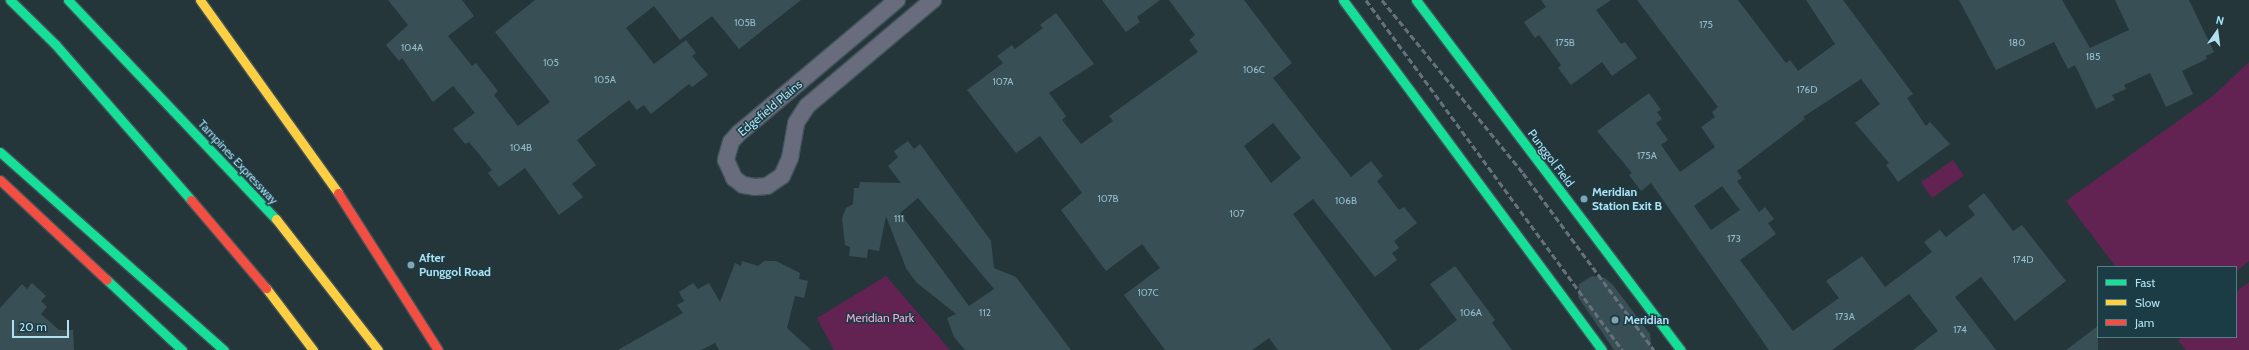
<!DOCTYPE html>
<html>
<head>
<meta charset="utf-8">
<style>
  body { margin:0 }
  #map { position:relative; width:2249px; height:350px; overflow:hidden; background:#25363b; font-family:Cabin,sans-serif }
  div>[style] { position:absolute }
  .green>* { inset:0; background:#622352; transform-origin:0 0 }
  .building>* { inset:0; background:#384f56 }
  .roads { filter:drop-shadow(1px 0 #40545a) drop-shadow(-1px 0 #40545a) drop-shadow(0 1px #40545a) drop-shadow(0 -1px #40545a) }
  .street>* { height:16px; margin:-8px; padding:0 8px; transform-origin:8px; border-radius:8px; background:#686c7d }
  .fast>* { height:9px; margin:-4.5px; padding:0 4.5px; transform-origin:4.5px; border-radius:4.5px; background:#16e098 }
  .slow>* { height:9px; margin:-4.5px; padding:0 4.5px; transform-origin:4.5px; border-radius:4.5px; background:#ffcf43 }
  .jam>* { height:9px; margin:-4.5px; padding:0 4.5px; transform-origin:4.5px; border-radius:4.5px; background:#f24e42 }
  .rail>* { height:3px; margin-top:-1.5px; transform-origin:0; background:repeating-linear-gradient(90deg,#67717c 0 6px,transparent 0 9px) }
  .dots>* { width:11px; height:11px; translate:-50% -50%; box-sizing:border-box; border:2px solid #1b3b45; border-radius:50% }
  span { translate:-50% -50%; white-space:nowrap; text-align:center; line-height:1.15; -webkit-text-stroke:3px #1b3b45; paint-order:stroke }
  .number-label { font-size:10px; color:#93bcca }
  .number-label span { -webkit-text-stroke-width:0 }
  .street-label { font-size:12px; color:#b1e0f0 }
  .poi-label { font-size:12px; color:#b1e0f0; font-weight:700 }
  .left { translate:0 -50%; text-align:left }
  .park-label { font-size:12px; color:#f2a8d7 }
  .legend { position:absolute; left:2097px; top:266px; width:140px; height:72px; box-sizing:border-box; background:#1b3b45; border:1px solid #577d89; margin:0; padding:5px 7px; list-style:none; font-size:12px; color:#b1e0f0 }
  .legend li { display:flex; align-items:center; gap:8px; height:20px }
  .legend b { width:20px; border:1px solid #577d89 }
  .north { position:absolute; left:2197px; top:12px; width:40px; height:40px; -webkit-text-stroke:3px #1b3b45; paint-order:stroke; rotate:14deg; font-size:11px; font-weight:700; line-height:16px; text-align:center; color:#b1e0f0 }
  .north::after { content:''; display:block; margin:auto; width:14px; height:18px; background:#b1e0f0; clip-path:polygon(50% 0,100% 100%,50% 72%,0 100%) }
  .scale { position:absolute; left:12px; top:320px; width:57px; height:18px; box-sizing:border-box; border:2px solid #b1e0f0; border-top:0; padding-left:5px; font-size:12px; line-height:14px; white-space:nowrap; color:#b1e0f0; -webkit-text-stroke:3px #1b3b45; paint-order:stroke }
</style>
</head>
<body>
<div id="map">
  <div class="green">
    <i style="clip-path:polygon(2249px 62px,2249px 261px,2236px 272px,2236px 267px,2116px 267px,2066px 201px,2213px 96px)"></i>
    <i style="left:1953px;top:160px;width:19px;height:39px;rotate:55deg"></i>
    <i style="clip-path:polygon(886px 276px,950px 350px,834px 350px,817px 318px)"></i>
    <i style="clip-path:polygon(2249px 282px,2249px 350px,2186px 350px,2178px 340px,2182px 337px,2236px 337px,2236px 292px)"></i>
  </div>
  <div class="building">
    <i style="clip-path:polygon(388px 0,462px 0,474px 16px,448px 36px,472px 66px,476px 63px,498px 91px,494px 95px,518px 126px,550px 102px,495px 32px,535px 0,801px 0,739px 49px,712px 16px,680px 40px,654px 6px,626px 28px,654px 64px,686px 40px,696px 53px,692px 56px,708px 75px,692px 87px,689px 84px,651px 114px,644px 105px,637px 110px,629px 100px,577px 140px,596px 165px,572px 184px,583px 197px,559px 215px,525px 168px,499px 187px,488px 173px,492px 170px,469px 142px,465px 144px,453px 129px,475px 113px,463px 98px,453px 86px,433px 102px,402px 58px,399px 61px,386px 45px,408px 25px)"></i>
    <i style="clip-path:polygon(1102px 0,1160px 0,1137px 17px,1140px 22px,1126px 32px)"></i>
    <i style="clip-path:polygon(evenodd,1169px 0,1244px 0,1292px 63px,1273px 78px,1306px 120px,1351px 177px,1371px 161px,1383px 176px,1377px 181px,1399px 210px,1404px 207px,1417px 223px,1394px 241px,1399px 248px,1392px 253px,1397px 260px,1375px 277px,1313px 199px,1293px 214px,1392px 350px,1278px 350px,1269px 338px,1252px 350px,1165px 350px,1124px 295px,1160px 268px,1142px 244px,1106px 271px,1061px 210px,1082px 193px,1040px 136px,1016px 153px,967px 90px,1003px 63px,997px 56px,1012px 45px,1015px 49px,1043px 28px,1040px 25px,1056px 13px,1094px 64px,1049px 93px,1066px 116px,1062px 120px,1081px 144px,1113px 121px,1109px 116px,1198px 52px,1189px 40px,1195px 35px,1169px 0,1273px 123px,1301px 158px,1271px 183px,1244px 146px,1273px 123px)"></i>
    <i style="clip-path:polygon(1541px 0,1611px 0,1596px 10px,1621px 44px,1625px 42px,1637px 58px,1612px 76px,1602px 62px,1571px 85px,1558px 68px,1561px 65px,1539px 35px,1535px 38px,1524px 22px,1546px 7px)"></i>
    <i style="clip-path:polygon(evenodd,1637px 0,1738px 0,1786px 63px,1790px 60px,1798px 71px,1835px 44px,1806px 0,1843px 0,1913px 94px,1907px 98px,1926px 126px,1930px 122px,1950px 144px,1898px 182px,1886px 165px,1889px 163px,1855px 123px,1880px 104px,1861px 79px,1803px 117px,1805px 119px,1737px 171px,1742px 178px,1737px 181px,1759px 212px,1765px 207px,1774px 219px,1768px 223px,1776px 234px,1740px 260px,1793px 331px,1839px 298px,1826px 281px,1862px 256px,1885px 287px,1932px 252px,1924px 242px,1940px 230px,1946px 237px,1975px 215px,1968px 206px,1984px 193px,2013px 231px,2022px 225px,2066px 281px,2015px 321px,1981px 277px,1955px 297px,1996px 350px,1913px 350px,1938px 331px,1909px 294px,1832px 350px,1769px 350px,1651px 183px,1641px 191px,1629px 175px,1632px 173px,1597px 131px,1649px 93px,1661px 110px,1657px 112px,1662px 119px,1656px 123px,1668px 140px,1661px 145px,1680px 172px,1715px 147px,1701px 127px,1715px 117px,1712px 112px,1718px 107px,1637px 0,1722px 186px,1740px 210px,1711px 230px,1694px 206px,1722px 186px)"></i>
    <i style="clip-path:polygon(1959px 0,2062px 0,2090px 48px,2129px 30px,2115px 0,2189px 0,2214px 52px,2206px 56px,2207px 59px,2182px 71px,2193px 94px,2166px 107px,2150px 73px,2124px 85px,2126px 89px,2112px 95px,2115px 100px,2096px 109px,2075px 65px,2068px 69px,2054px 42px,1996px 70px)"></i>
    <i style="clip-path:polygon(evenodd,908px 141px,914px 149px,920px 144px,991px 241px,994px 268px,1016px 277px,1071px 350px,965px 350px,954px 337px,947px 318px,956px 314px,916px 282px,906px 268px,886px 216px,879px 251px,868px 249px,867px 258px,849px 256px,850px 247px,845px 245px,842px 218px,846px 208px,853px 204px,854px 188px,859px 188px,860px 182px,901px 183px,888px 166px,898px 157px,894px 151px,908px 141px,918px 198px,994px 289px,969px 306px,900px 213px,918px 198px)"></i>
    <i style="clip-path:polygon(742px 261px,758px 266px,764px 261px,776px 261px,800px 273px,799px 279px,808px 281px,804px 298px,795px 296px,787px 328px,811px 350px,719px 350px,715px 343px,701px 350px,618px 350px,683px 313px,677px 305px,684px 301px,679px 292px,693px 283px,698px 289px,709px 283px,720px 302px,735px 263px,741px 266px)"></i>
    <i style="clip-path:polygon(1455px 266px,1495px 320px,1492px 323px,1512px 350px,1418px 350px,1457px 320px,1430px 284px)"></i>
    <i style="clip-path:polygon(1592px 276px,1605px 278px,1613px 285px,1650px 334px,1652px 350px,1614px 350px,1578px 297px,1579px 284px)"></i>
    <i style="clip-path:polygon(32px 283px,46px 296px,41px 301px,47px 307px,41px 314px,59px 330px,73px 330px,74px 350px,0 350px,0 308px,22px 284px,27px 289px)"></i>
    <i style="clip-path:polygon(2098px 326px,2098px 350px,2066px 350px)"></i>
  </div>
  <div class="roads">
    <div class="street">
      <i style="left:897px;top:0;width:207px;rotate:139.9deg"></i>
      <i style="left:739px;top:133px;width:12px;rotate:132deg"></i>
      <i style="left:731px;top:142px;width:19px;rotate:106deg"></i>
      <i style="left:726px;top:160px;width:20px;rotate:66deg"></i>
      <i style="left:734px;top:178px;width:11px;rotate:38deg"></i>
      <i style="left:743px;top:185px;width:12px;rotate:9deg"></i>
      <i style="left:755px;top:187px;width:12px;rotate:-5deg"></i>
      <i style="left:767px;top:186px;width:18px;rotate:-34deg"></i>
      <i style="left:782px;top:176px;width:20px;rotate:-66deg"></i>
      <i style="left:790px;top:158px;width:36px;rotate:-80deg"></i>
      <i style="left:796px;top:123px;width:20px;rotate:-57deg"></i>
      <i style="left:807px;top:106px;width:165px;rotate:-40.1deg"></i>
    </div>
    <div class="fast">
      <i style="left:10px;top:0;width:63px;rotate:44.4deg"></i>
      <i style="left:55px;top:44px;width:207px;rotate:48.9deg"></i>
      <i style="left:68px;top:0;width:302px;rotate:46.5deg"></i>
      <i style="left:1343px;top:0;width:435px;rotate:53.5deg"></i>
      <i style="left:1416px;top:0;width:439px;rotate:52.9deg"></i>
      <i style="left:0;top:152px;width:299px;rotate:41.5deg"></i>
      <i style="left:107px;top:280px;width:103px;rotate:43deg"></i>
    </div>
    <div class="slow">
      <i style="left:200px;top:0;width:237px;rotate:54.4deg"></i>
      <i style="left:276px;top:219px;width:166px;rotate:52.1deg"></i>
      <i style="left:266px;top:288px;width:78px;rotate:52.8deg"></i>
    </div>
    <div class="jam">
      <i style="left:0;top:180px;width:146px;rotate:43.1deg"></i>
      <i style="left:338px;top:193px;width:186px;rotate:57.5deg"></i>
      <i style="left:191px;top:200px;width:116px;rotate:49.6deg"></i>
    </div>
  </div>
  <div class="rail">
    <i style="left:1366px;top:0;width:434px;rotate:53.8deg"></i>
    <i style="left:1382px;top:0;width:223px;rotate:50.8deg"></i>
    <i style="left:1523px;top:173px;width:220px;rotate:53.5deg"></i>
  </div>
  <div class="dots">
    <i style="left:1584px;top:199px;background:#80a4b1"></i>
    <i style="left:411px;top:265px;background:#80a4b1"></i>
    <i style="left:1615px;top:320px;background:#80a4b1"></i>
  </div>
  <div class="number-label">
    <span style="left:745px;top:23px">105B</span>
    <span style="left:1706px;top:25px">175</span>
    <span style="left:1565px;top:43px">175B</span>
    <span style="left:2017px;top:43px">180</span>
    <span style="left:412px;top:48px">104A</span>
    <span style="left:2093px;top:57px">185</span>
    <span style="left:551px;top:63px">105</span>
    <span style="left:1254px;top:70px">106C</span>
    <span style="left:605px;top:80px">105A</span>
    <span style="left:1003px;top:82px">107A</span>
    <span style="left:1807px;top:90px">176D</span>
    <span style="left:521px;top:148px">104B</span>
    <span style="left:1647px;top:156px">175A</span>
    <span style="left:1108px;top:199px">107B</span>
    <span style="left:1346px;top:201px">106B</span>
    <span style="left:1237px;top:214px">107</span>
    <span style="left:899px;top:219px">111</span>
    <span style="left:1734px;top:239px">173</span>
    <span style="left:2023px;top:260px">174D</span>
    <span style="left:1148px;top:293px">107C</span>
    <span style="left:985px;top:313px">112</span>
    <span style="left:1471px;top:313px">106A</span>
    <span style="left:1845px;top:317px">173A</span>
    <span style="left:1960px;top:330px">174</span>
  </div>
  <div class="street-label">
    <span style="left:770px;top:108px;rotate:-40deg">Edgefield Plains</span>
    <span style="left:1551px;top:158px;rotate:53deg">Punggol Field</span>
    <span style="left:238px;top:162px;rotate:47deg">Tampines Expressway</span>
  </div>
  <div class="poi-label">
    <span class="left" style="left:1592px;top:199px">Meridian<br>Station Exit B</span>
    <span class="left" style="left:419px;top:265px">After<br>Punggol Road</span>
    <span class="left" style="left:1624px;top:320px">Meridian</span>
  </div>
  <div class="park-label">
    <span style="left:880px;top:318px">Meridian Park</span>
  </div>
  <ul class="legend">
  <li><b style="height:5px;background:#16e098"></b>Fast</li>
  <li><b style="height:5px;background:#ffcf43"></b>Slow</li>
  <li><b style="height:5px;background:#f24e42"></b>Jam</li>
  </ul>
  <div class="north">N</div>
  <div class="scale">20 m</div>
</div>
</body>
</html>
